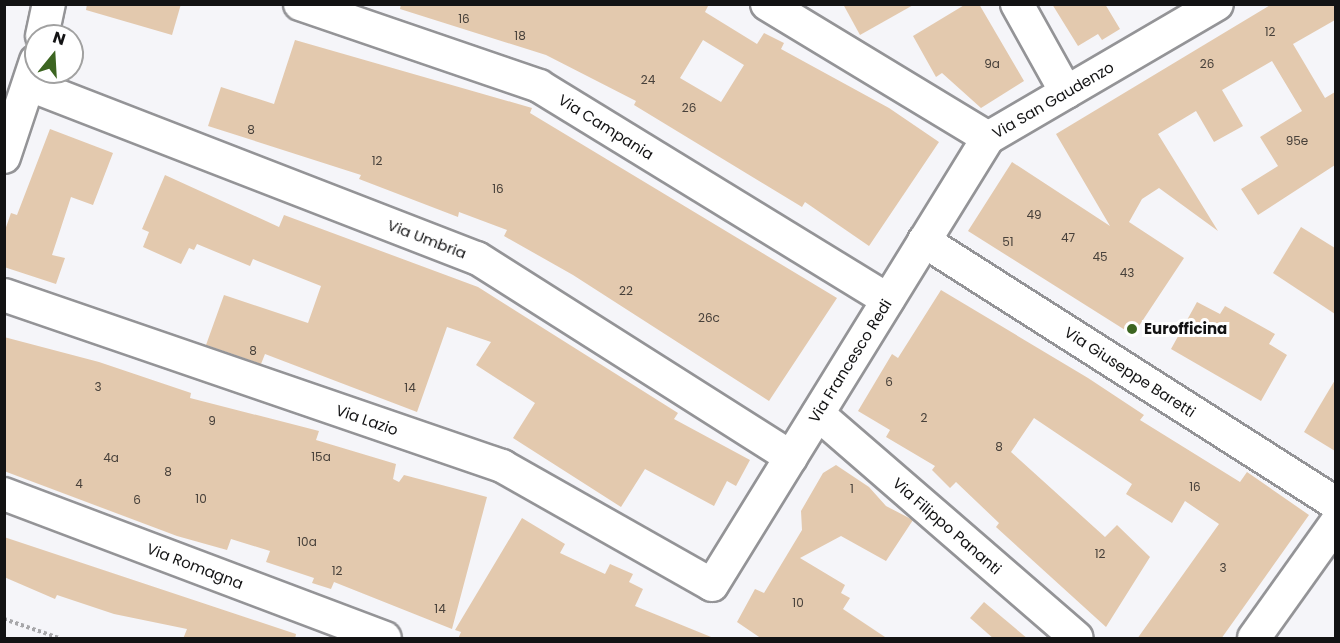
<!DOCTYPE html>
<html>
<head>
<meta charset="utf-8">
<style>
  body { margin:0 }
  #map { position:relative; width:1340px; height:643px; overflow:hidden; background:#f5f5f9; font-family:Poppins,sans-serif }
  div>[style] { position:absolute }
  .building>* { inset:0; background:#e3c9ae }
  .path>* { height:4px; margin-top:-2px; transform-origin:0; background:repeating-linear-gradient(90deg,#a7a7aa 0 3px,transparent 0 6px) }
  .roads { filter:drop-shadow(2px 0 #949497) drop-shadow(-2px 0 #949497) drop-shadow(0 2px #949497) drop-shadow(0 -2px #949497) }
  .minor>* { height:32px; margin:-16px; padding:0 16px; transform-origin:16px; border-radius:16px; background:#fff }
  .dots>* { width:16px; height:16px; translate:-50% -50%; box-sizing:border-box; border:3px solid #fff; border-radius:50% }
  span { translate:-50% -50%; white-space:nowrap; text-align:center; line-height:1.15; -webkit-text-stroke:6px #fff; paint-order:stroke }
  .number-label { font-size:12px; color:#47403a }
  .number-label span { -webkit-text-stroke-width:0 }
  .street-label { font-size:15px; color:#131314 }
  .poi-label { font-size:15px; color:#131314; font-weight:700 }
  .left { translate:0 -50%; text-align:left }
  .frame { position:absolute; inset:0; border:6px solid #131314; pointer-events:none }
  .north { position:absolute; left:24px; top:24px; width:60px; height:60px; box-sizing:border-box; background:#fff; border:2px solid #a1a1a1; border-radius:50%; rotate:18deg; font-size:16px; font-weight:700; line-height:24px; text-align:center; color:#131314 }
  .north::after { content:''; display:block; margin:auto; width:21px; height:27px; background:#3c6521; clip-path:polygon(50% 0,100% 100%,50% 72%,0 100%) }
</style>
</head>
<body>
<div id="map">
  <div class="building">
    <i style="clip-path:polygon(87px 4px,181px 4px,172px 35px,86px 10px)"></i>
    <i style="clip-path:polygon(evenodd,401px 4px,709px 4px,705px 12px,757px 44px,764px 33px,784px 43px,781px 49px,889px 108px,939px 142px,869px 246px,805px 202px,802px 207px,634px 105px,636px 101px,546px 55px,400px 9px,401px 4px,703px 40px,744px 65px,721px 102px,680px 78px,703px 40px)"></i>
    <i style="clip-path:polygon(843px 4px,915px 4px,860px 35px)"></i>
    <i style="clip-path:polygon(966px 4px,979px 4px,1024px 81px,981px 108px,942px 73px,936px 77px,913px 36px)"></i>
    <i style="clip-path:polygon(1052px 4px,1105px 4px,1120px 29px,1102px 40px,1098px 34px,1078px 46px)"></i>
    <i style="clip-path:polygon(1272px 4px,1335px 4px,1335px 20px,1293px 44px,1325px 98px,1335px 92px,1335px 165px,1258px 215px,1241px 189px,1278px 166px,1260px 137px,1302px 111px,1272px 61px,1222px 90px,1243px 126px,1214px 142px,1196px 111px,1158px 134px,1218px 231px,1159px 188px,1142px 199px,1129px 222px,1184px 258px,1133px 335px,968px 231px,1012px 162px,1110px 226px,1056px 134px)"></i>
    <i style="clip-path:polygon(295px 40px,532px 108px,530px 113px,837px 298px,769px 401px,573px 275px,504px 236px,507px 230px,459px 212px,458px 217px,359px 179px,361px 175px,208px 126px,221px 87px,274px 104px)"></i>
    <i style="clip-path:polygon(50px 129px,113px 153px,93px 205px,71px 197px,52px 255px,65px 258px,56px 284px,4px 267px,4px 233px,11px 213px,17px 215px)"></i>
    <i style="clip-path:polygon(165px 175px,279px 227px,284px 215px,478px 287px,678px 413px,674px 419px,750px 460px,736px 486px,727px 481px,714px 506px,645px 469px,621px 507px,513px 438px,535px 403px,476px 365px,491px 342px,447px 327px,417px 412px,265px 354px,261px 364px,206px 345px,224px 295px,308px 323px,321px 286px,253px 259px,250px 266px,197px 244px,194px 250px,189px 248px,181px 264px,143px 247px,149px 232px,142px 229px)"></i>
    <i style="clip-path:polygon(1301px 227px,1335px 248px,1335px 314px,1273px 273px)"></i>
    <i style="clip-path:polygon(941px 290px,1088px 378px,1144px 415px,1140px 420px,1240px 482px,1247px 472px,1309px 515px,1221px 639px,1137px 639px,1219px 524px,1185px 501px,1172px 523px,1126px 494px,1132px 484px,1034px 418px,1011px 452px,1105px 537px,1117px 525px,1150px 557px,1106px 627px,996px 527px,999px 523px,956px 482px,950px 488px,932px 470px,935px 466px,886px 437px,890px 430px,858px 411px,892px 354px,898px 358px)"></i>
    <i style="clip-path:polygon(1197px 302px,1220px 314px,1225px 306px,1275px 334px,1269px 344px,1287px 355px,1261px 401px,1171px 349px)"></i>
    <i style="clip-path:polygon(4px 337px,99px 362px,191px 393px,190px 398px,319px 431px,316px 440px,396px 464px,393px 479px,399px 482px,404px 475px,487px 497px,452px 629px,334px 582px,331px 589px,312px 583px,314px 578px,266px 562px,270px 551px,231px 539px,227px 550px,177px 536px,4px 471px)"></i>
    <i style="clip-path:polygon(1335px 380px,1335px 451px,1304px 432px)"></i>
    <i style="clip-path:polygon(836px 465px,869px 487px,886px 506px,913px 520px,886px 561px,841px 536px,800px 558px,845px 585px,841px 593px,850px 598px,843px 609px,888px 639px,762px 639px,737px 622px,755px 589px,764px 593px,802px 530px,801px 511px,823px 473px)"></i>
    <i style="clip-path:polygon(522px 518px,565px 544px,560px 553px,605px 574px,610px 564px,633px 574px,629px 582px,643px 589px,635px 606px,716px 639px,458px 639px,461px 632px,455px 630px)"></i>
    <i style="clip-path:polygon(4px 537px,296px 634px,295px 639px,183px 639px,187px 629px,114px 614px,57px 595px,55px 599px,4px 577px)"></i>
    <i style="clip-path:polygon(984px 602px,1028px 639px,994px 639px,970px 618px)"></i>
  </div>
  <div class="path">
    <i style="left:4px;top:619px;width:58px;rotate:19.1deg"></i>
  </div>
  <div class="roads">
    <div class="minor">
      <i style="left:300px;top:4px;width:253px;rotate:18.9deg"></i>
      <i style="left:539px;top:86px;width:409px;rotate:31.5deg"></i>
      <i style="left:767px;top:4px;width:258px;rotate:31.2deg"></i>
      <i style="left:988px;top:138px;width:265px;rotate:-30.3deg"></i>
      <i style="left:1017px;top:4px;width:101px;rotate:60.9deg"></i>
      <i style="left:42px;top:36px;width:33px;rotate:-78deg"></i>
      <i style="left:30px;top:85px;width:479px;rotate:21.2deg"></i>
      <i style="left:477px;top:258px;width:372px;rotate:32.4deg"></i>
      <i style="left:4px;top:157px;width:101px;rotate:-71.6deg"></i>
      <i style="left:924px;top:241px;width:488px;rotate:32.5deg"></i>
      <i style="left:4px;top:295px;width:527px;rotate:18.95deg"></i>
      <i style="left:502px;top:466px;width:241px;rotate:29.5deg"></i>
      <i style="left:712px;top:585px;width:525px;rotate:-58.31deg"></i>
      <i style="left:818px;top:414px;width:342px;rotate:40.9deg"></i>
      <i style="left:4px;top:494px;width:407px;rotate:20.7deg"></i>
      <i style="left:1254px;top:638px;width:141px;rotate:-54.5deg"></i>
    </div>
  </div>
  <div class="dots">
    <i style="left:1132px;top:329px;background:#3c6521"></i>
  </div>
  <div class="number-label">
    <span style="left:464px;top:19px">16</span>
    <span style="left:1270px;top:32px">12</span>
    <span style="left:520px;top:36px">18</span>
    <span style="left:992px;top:64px">9a</span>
    <span style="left:1207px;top:64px">26</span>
    <span style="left:648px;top:80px">24</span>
    <span style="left:689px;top:108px">26</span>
    <span style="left:251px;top:130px">8</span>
    <span style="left:1297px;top:141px">95e</span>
    <span style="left:377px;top:161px">12</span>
    <span style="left:498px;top:189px">16</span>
    <span style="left:1034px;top:215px">49</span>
    <span style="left:1068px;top:238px">47</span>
    <span style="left:1008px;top:242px">51</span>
    <span style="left:1100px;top:257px">45</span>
    <span style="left:1127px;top:273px">43</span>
    <span style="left:626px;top:291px">22</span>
    <span style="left:709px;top:318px">26c</span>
    <span style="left:253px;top:351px">8</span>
    <span style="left:889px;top:382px">6</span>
    <span style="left:98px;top:387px">3</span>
    <span style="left:410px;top:388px">14</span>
    <span style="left:924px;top:418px">2</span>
    <span style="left:212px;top:421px">9</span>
    <span style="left:999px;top:447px">8</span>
    <span style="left:321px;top:457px">15a</span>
    <span style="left:111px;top:458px">4a</span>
    <span style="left:168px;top:472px">8</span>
    <span style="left:79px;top:484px">4</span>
    <span style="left:1195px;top:487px">16</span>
    <span style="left:852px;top:489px">1</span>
    <span style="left:201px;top:499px">10</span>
    <span style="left:137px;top:500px">6</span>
    <span style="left:307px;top:542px">10a</span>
    <span style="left:1100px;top:554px">12</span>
    <span style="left:1223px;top:568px">3</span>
    <span style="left:337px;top:571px">12</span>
    <span style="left:798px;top:603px">10</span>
    <span style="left:440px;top:609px">14</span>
  </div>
  <div class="street-label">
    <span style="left:1053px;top:100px;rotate:-30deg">Via San Gaudenzo</span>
    <span style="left:606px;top:127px;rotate:32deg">Via Campania</span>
    <span style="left:427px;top:239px;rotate:21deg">Via Umbria</span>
    <span style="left:850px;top:361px;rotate:-58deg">Via Francesco Redi</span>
    <span style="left:1130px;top:372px;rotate:33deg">Via Giuseppe Baretti</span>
    <span style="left:367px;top:420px;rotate:19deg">Via Lazio</span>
    <span style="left:947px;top:526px;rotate:41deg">Via Filippo Pananti</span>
    <span style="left:195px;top:566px;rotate:21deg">Via Romagna</span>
  </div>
  <div class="poi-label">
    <span class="left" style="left:1144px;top:329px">Eurofficina</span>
  </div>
  <div class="frame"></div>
  <div class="north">N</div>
</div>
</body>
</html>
